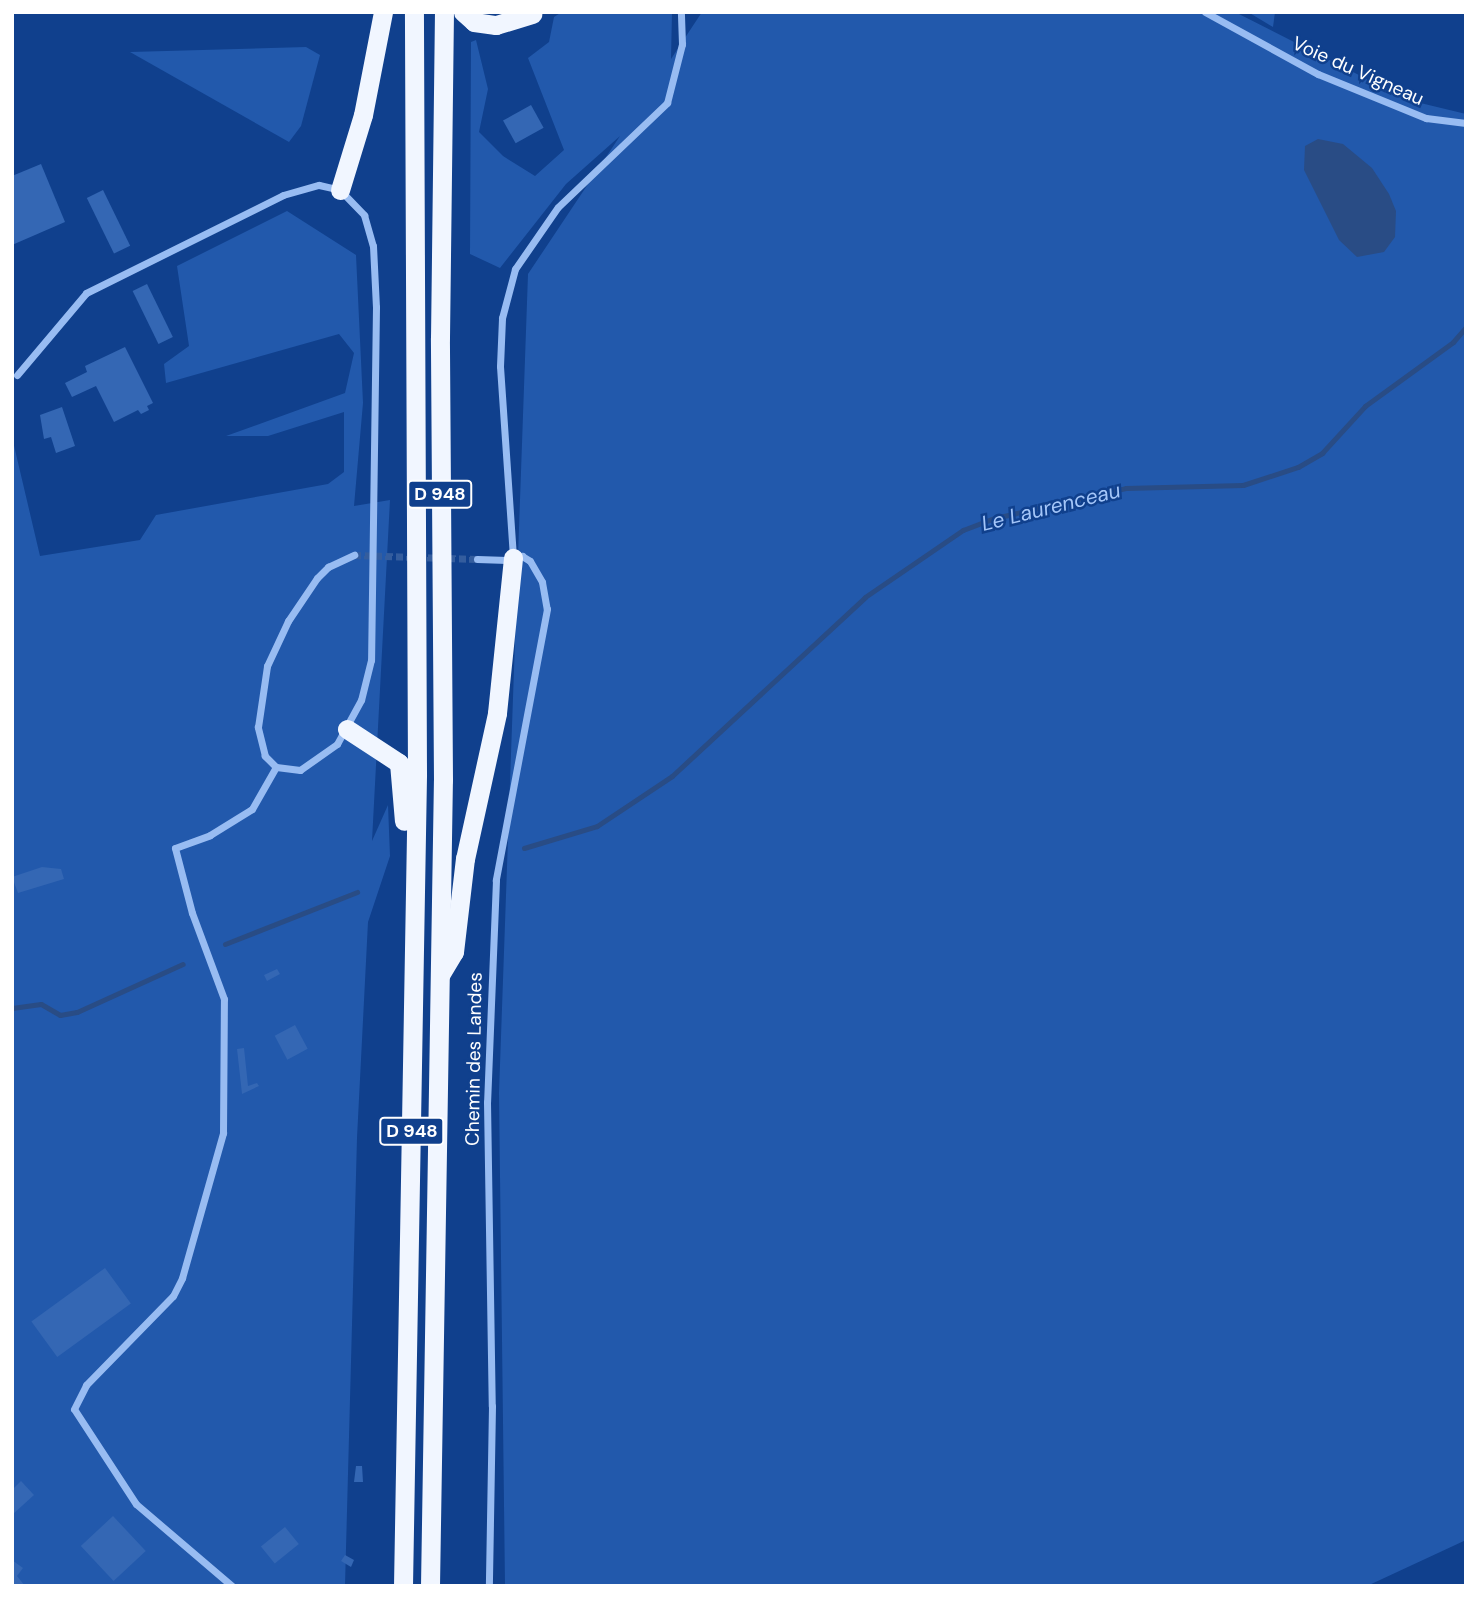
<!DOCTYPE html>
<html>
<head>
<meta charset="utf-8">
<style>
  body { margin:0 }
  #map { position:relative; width:1478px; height:1598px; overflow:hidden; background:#10408d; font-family:"DM Sans",sans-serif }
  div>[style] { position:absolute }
  .green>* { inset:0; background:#2259ac }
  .water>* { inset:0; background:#294c85 }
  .stream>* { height:5px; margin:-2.5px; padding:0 2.5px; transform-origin:2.5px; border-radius:2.5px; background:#294c85 }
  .building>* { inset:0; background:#3467b4; transform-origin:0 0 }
  .minor-tunnel>* { height:7px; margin-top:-3.5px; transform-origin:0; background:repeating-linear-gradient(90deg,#345d9e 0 7px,transparent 0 10.5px) }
  .minor>* { height:7px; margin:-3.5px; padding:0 3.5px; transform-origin:3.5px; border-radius:3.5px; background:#98bcf2 }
  .trunk>* { height:19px; margin:-9.5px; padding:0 9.5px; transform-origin:9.5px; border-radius:9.5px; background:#f1f6ff }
  span { translate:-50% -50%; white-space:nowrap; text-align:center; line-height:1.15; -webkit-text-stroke:5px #10408d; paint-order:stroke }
  .shield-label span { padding:2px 5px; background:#10408d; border:2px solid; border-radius:5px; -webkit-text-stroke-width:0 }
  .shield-label { font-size:18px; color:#fff; font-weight:700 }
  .street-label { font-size:19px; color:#fff }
  .water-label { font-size:21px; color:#a4c6f9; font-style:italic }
  .frame { position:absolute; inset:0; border:14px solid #fff; pointer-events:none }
</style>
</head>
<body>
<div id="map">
  <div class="green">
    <i style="clip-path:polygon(562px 12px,672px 12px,671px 59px,702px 12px,1235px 12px,1408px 100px,1466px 114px,1466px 1540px,1367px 1586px,505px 1586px,499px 1093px,528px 274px,620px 136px,566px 184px,500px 268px,470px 254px,471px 42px,476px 40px,488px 89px,479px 132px,503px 156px,535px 176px,564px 150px,528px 58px,549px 42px,554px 17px)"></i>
    <i style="clip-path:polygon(1248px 12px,1275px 12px,1273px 27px)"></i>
    <i style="clip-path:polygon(306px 47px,320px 55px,301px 126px,289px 142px,130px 52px)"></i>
    <i style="clip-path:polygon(287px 211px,356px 255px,363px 403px,354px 506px,390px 500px,372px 841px,388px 805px,390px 856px,368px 922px,357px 1138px,345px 1586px,12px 1586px,12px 437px,40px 556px,140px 540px,156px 515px,328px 484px,344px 472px,344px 412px,268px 436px,226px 436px,345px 393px,354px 353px,339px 334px,166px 383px,164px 364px,189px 346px,177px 266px)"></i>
  </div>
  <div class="water">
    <i style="clip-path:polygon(1318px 139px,1343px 144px,1372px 168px,1389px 194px,1396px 211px,1395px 237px,1384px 252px,1357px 257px,1339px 240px,1304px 170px,1305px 146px)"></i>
  </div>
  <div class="stream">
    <i style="left:524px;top:848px;width:76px;rotate:-16.8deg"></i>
    <i style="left:597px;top:826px;width:90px;rotate:-33.7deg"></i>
    <i style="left:672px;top:776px;width:263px;rotate:-42.8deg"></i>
    <i style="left:865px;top:597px;width:119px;rotate:-34.4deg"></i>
    <i style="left:963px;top:530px;width:34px;rotate:-21deg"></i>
    <i style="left:995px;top:518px;width:134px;rotate:-12.9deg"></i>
    <i style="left:1126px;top:488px;width:117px;rotate:-1.5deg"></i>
    <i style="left:1243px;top:485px;width:58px;rotate:-18.1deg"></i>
    <i style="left:1298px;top:467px;width:28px;rotate:-30deg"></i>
    <i style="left:1322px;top:453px;width:64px;rotate:-47.5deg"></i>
    <i style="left:1365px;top:406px;width:109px;rotate:-36deg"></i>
    <i style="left:1453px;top:342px;width:20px;rotate:-49deg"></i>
    <i style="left:225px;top:944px;width:142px;rotate:-21.5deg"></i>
    <i style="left:12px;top:1008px;width:29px;rotate:-8deg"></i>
    <i style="left:41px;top:1004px;width:22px;rotate:30deg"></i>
    <i style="left:60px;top:1015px;width:17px;rotate:-10deg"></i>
    <i style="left:77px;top:1012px;width:116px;rotate:-24.4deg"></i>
  </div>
  <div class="building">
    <i style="left:531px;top:105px;width:26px;height:32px;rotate:61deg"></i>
    <i style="clip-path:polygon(41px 164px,65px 222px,12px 245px,12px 176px)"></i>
    <i style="left:103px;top:190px;width:62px;height:18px;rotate:64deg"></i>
    <i style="left:147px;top:284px;width:59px;height:16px;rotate:64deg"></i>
    <i style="clip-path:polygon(125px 347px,153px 403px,147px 406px,149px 410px,141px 414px,138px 410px,114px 422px,96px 386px,72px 397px,65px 383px,87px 372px,85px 366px)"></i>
    <i style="clip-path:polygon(62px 407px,75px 446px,56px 453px,51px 437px,44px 439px,40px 415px)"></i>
    <i style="clip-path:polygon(42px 867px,61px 869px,64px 879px,18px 893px,12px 877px)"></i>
    <i style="clip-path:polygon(277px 969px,280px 974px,267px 981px,264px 975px)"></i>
    <i style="left:295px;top:1025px;width:27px;height:23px;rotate:62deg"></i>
    <i style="clip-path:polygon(244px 1048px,248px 1086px,257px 1083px,259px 1086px,242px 1094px,237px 1049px)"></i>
    <i style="left:105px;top:1268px;width:44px;height:91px;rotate:54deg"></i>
    <i style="clip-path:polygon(356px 1466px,362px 1466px,363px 1482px,354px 1482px)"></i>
    <i style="clip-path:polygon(21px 1481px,34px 1495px,12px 1515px,12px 1490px)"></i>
    <i style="left:113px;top:1516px;width:48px;height:44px;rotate:47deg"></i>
    <i style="left:285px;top:1527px;width:22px;height:31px;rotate:51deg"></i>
    <i style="clip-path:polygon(345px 1555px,354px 1560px,351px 1567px,341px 1561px)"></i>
    <i style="clip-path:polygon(12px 1560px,23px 1568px,17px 1576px,25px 1586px,12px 1586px)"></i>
  </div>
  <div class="minor-tunnel">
    <i style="left:354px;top:555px;width:123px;rotate:1.9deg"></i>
  </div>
  <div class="minor">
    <i style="left:1205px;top:12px;width:129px;rotate:28.8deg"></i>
    <i style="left:1318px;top:74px;width:117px;rotate:22.2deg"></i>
    <i style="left:1426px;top:118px;width:40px;rotate:7.1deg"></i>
    <i style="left:17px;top:375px;width:107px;rotate:-49.9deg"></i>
    <i style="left:86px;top:293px;width:220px;rotate:-26.4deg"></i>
    <i style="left:283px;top:195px;width:37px;rotate:-16deg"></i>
    <i style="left:319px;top:185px;width:22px;rotate:13deg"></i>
    <i style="left:340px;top:190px;width:35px;rotate:46deg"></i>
    <i style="left:364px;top:215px;width:32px;rotate:74deg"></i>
    <i style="left:373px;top:246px;width:61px;rotate:87.2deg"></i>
    <i style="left:376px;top:307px;width:353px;rotate:90.8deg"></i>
    <i style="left:371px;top:660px;width:41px;rotate:104deg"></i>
    <i style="left:361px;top:700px;width:50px;rotate:118.6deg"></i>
    <i style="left:337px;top:744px;width:45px;rotate:144.9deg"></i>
    <i style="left:300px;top:770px;width:24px;rotate:-173deg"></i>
    <i style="left:276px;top:767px;width:16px;rotate:-135deg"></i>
    <i style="left:265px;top:756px;width:30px;rotate:-104deg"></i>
    <i style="left:258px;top:727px;width:62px;rotate:-81.6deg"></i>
    <i style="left:267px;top:666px;width:50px;rotate:-65deg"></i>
    <i style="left:288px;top:621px;width:52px;rotate:-56deg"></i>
    <i style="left:317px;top:578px;width:16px;rotate:-45deg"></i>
    <i style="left:328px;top:567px;width:29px;rotate:-25deg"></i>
    <i style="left:513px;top:557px;width:191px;rotate:-93.9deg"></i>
    <i style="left:500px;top:366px;width:48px;rotate:-87.6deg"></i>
    <i style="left:502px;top:318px;width:51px;rotate:-75.1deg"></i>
    <i style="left:515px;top:269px;width:75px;rotate:-55.3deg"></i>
    <i style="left:558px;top:207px;width:151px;rotate:-43.7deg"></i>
    <i style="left:667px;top:103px;width:61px;rotate:-75.7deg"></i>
    <i style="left:682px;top:44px;width:32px;rotate:-92deg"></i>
    <i style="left:477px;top:559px;width:30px;rotate:2deg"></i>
    <i style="left:507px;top:560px;width:16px;rotate:-15deg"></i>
    <i style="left:522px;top:556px;width:9px;rotate:32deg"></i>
    <i style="left:530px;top:561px;width:24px;rotate:60deg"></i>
    <i style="left:542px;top:582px;width:27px;rotate:80deg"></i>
    <i style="left:547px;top:609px;width:276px;rotate:100.7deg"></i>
    <i style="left:496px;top:880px;width:222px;rotate:92.3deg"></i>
    <i style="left:487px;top:1102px;width:304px;rotate:89.1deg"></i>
    <i style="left:492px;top:1406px;width:180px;rotate:91deg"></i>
    <i style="left:232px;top:1586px;width:126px;rotate:-139.5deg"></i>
    <i style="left:136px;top:1504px;width:113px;rotate:-123.1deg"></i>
    <i style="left:74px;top:1409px;width:27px;rotate:-63deg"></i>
    <i style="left:86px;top:1385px;width:124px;rotate:-45.7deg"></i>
    <i style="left:173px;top:1296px;width:20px;rotate:-63deg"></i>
    <i style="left:182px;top:1278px;width:151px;rotate:-74.2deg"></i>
    <i style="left:223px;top:1133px;width:134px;rotate:-89.6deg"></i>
    <i style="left:224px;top:999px;width:92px;rotate:-110.4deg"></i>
    <i style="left:192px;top:913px;width:67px;rotate:-104.7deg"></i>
    <i style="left:175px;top:848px;width:37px;rotate:-20deg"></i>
    <i style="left:210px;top:835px;width:49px;rotate:-31.8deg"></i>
    <i style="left:252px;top:809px;width:48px;rotate:-60.3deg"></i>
  </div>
  <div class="trunk">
    <i style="left:463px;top:12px;width:15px;rotate:42deg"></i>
    <i style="left:474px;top:22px;width:22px;rotate:8deg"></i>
    <i style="left:496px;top:25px;width:38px;rotate:-17deg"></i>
    <i style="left:340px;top:190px;width:78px;rotate:-73deg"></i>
    <i style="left:363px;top:115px;width:105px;rotate:-79deg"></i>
    <i style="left:347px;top:729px;width:62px;rotate:33.2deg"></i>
    <i style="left:399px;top:763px;width:58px;rotate:85.1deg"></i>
    <i style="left:440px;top:975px;width:27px;rotate:-59deg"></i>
    <i style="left:454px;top:952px;width:94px;rotate:-83.3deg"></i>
    <i style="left:465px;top:859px;width:149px;rotate:-77.6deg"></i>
    <i style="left:497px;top:713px;width:156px;rotate:-84.1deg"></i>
    <i style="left:403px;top:1586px;width:812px;rotate:-89.01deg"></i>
    <i style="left:417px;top:774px;width:762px;rotate:-90.23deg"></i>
    <i style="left:430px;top:1586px;width:806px;rotate:-89.08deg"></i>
    <i style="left:443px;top:780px;width:442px;rotate:-90.4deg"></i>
    <i style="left:440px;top:338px;width:326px;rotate:-89.3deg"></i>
  </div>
  <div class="shield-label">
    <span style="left:440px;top:494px">D 948</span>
    <span style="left:412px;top:1131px">D 948</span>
  </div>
  <div class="street-label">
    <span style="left:1358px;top:71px;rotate:24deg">Voie du Vigneau</span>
    <span style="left:474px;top:1059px;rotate:-89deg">Chemin des Landes</span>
  </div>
  <div class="water-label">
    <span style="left:1051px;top:507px;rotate:-14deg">Le Laurenceau</span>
  </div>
  <div class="frame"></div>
</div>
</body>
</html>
